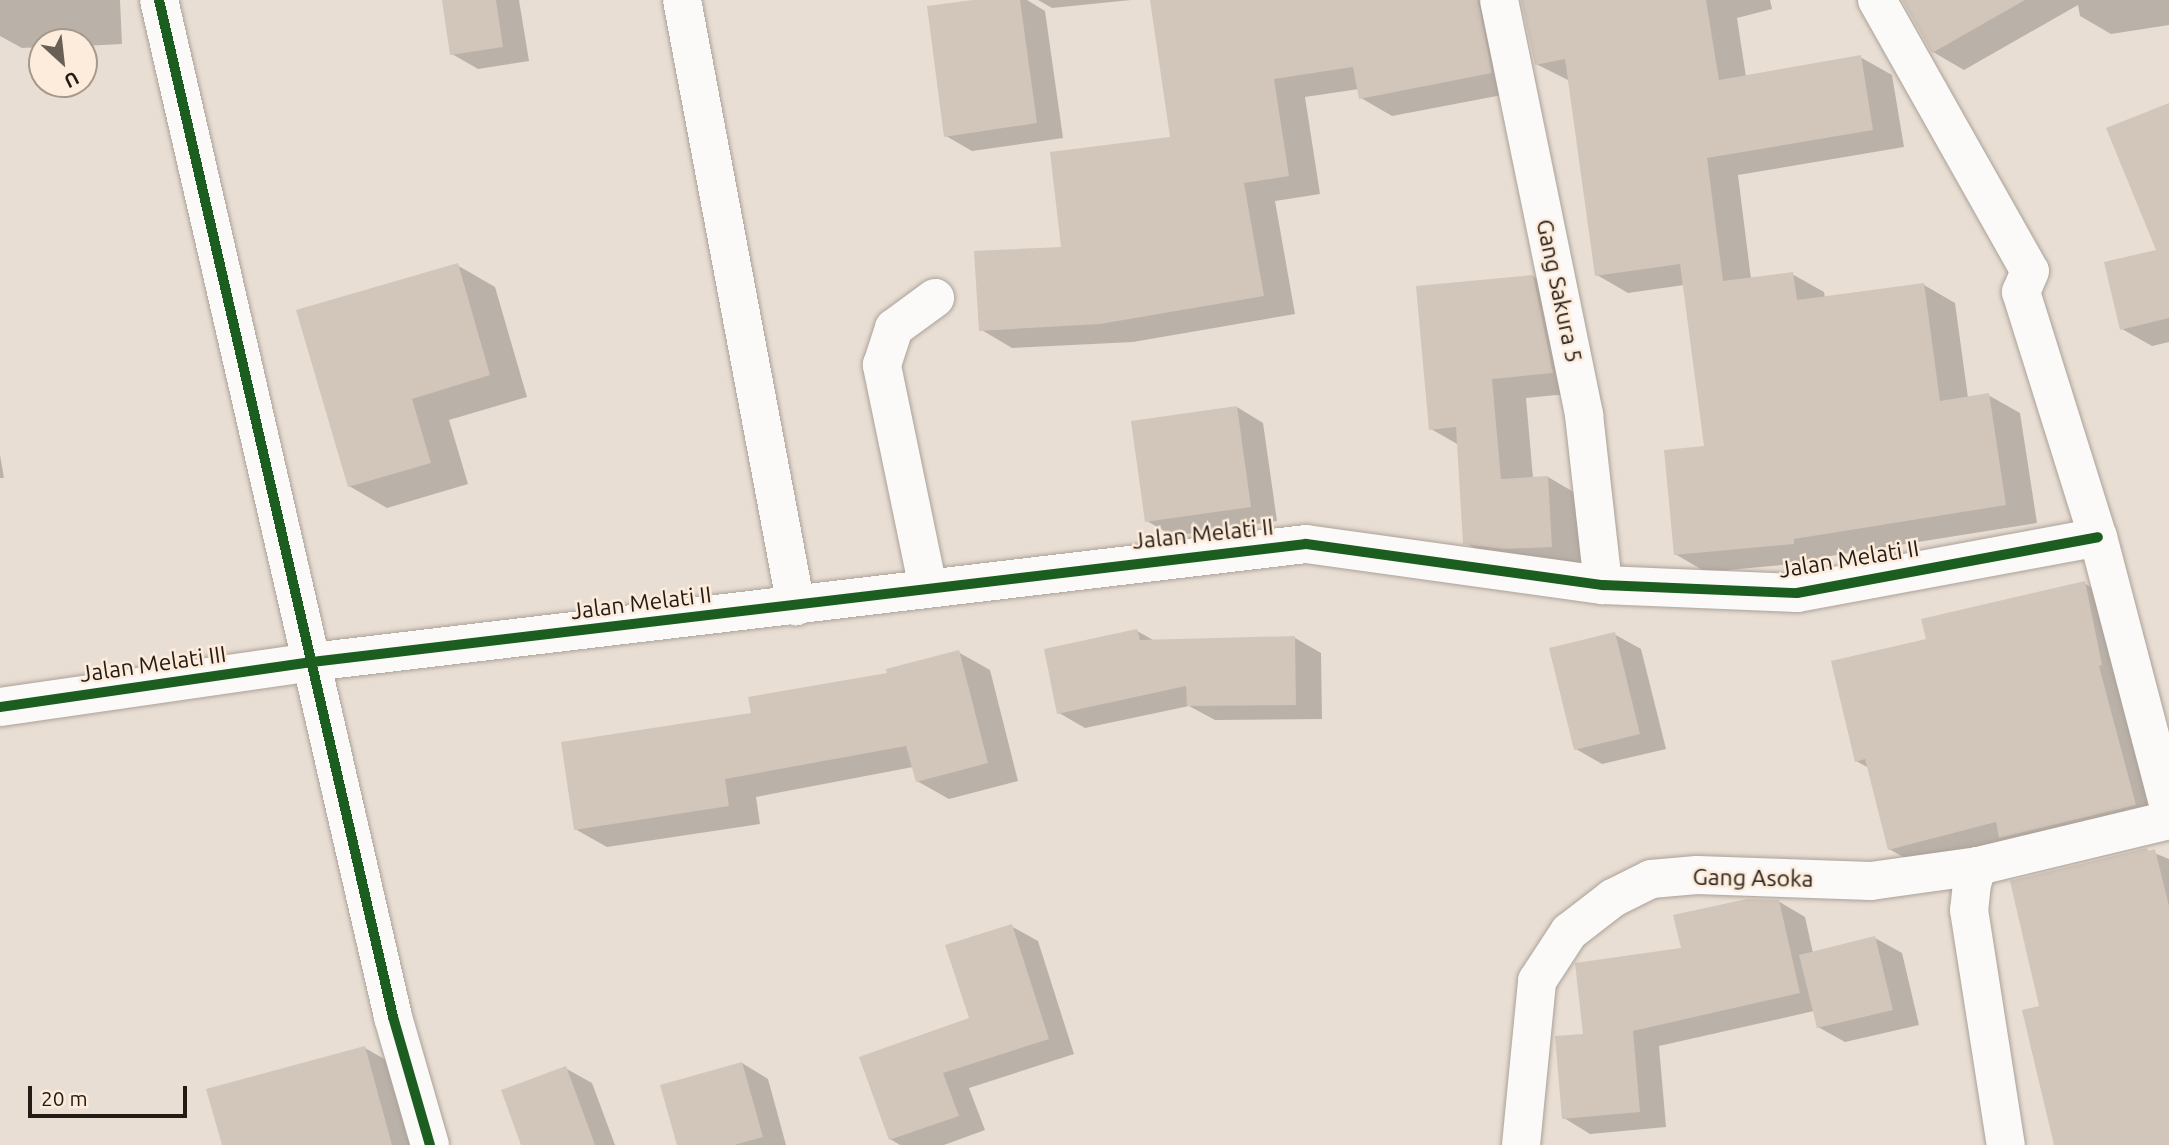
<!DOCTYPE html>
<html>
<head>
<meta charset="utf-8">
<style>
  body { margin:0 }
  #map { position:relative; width:2169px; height:1145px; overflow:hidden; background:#e9ded3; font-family:Ubuntu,sans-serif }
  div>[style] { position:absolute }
  .shadow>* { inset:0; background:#0003 }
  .building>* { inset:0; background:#d2c5ba }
  .roads { filter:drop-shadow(0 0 2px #aaa299) drop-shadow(0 0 2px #aaa299) }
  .street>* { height:38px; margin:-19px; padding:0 19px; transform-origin:19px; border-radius:19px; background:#fcfaf8 }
  .cycleway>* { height:10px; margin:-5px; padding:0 5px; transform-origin:5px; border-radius:5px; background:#1b5e20 }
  span { translate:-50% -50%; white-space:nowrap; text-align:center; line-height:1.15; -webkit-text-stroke:5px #fdecdb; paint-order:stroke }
  .street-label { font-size:23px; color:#231b14 }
  .north { position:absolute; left:28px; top:28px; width:70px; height:70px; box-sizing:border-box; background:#fdecdb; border:2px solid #a6988b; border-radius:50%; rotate:153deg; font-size:19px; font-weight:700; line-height:28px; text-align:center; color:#231b14 }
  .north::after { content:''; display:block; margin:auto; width:24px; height:32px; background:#685f57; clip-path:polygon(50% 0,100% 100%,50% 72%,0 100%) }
  .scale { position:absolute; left:28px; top:1086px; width:159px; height:32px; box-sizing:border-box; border:4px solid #231b14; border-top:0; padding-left:9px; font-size:21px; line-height:24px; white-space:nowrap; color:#231b14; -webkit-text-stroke:5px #fdecdb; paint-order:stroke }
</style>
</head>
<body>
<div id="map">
  <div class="shadow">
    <div style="clip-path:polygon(0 0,120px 0,122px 44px,84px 46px,84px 42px,42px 42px,42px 47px,22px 48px,0 36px)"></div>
    <div style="clip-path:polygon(443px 0,519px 0,529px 61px,478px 69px,452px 54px)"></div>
    <div style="clip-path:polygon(986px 0,1027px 0,1045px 11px,1063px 138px,972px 151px,946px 136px)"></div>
    <div style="clip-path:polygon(1038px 0,1131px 0,1052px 8px)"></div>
    <div style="clip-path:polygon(1152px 0,1489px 0,1523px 91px,1392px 116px,1361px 98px,1359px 89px,1305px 97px,1320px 194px,1275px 201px,1295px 314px,1133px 342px,1012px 348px,980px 329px,1172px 139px)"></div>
    <div style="clip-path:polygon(1523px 0,1770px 0,1772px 9px,1737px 18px,1746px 77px,1860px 57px,1892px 75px,1904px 147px,1738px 175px,1751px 279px,1792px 274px,1824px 292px,1825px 298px,1924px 285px,1955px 303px,1968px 398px,1988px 395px,2020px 413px,2037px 523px,1824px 557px,1825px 561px,1706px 572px,1675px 554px,1706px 448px,1684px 285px,1628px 293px,1597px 275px,1570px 81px,1536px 64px)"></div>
    <div style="clip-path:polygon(1904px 0,2169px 0,2169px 25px,2111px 34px,2080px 16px,2078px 5px,1964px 70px,1933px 52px)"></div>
    <div style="clip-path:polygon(2169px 105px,2169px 342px,2152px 346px,2122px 329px,2158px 251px)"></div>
    <div style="clip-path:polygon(457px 265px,495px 287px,527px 397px,449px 420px,468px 484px,387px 508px,349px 486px)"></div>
    <div style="clip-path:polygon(1533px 276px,1567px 296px,1587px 392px,1526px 398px,1533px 478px,1548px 477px,1582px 497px,1585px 566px,1499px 562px,1464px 542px,1459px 445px,1431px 429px)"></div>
    <div style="clip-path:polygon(1237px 407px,1263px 423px,1277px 521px,1173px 536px,1147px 521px)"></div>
    <div style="clip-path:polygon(0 455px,4px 478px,0 478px)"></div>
    <div style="clip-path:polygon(2084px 583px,2111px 599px,2162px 820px,1916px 864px,1889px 849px,1869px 768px,1856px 761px,1928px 640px)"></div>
    <div style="clip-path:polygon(1137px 631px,1155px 641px,1295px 638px,1321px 653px,1322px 719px,1215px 720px,1189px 706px,1085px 728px,1059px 713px)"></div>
    <div style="clip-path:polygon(1614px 634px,1641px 649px,1666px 749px,1602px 764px,1576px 749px)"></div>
    <div style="clip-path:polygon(958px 652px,990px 670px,1018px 781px,949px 799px,917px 781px,913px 767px,756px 797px,760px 824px,607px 847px,575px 829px,753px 714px)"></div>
    <div style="clip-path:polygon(2147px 850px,2169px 859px,2169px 1145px,2055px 1145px,2041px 1008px)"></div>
    <div style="clip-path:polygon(1778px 901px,1805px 917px,1813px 953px,1875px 938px,1902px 953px,1919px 1025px,1845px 1042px,1818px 1027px,1814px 1011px,1659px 1046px,1666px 1127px,1590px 1134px,1564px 1118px,1585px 1035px,1683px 950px)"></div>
    <div style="clip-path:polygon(1011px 926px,1038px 941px,1074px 1054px,969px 1088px,985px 1130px,944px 1145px,900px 1145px,890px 1139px,971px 1019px)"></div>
    <div style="clip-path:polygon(365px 1048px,402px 1069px,423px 1145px,224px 1145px)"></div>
    <div style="clip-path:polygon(742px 1063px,768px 1079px,786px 1145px,678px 1145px)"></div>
    <div style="clip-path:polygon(565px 1068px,592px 1083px,615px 1145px,523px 1145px)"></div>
  </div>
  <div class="building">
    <div style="clip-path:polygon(442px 0,496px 0,503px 47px,450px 55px)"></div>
    <div style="clip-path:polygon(973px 0,1020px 0,1037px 123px,944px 137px,927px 6px)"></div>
    <div style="clip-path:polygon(1150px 0,1478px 0,1492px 73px,1359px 99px,1353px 67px,1274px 79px,1289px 176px,1244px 183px,1264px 296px,1100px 324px,979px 331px,974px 251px,1061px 247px,1050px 152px,1170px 137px)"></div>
    <div style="clip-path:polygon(1521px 0,1706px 0,1719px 80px,1861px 55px,1873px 130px,1707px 158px,1723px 281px,1793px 272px,1797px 300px,1924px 283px,1940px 401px,1989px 393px,2006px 505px,1794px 539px,1794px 544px,1674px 555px,1664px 450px,1704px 446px,1680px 264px,1595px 276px,1565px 59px,1535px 65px)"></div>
    <div style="clip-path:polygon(1902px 0,2025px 0,1932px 53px)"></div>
    <div style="clip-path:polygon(2169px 103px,2169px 318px,2120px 330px,2104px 262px,2156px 250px,2106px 128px)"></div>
    <div style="clip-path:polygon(458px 263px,490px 375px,412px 399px,431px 463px,348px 487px,296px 310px)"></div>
    <div style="clip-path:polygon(1533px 275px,1553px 373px,1492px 379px,1501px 479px,1548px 476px,1552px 547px,1504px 549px,1463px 544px,1456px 427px,1429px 430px,1416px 286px)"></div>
    <div style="clip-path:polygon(1237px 406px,1251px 507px,1145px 522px,1131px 421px)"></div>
    <div style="clip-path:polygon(2085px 581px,2102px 665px,2099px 666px,2136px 805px,1999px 838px,1996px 822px,1888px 850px,1865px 759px,1855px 762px,1831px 661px,1926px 639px,1921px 619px)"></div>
    <div style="clip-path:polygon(1137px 629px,1140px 640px,1295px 636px,1296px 705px,1187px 706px,1186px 686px,1057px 714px,1044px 649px)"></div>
    <div style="clip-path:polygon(1615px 632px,1640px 734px,1574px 750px,1549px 648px)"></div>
    <div style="clip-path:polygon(959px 650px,988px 763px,916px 782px,906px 746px,725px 779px,729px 806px,574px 830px,561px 742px,751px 713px,748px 697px,887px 673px,886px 669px)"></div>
    <div style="clip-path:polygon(2147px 848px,2148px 851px,2155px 849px,2169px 906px,2169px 1145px,2054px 1145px,2022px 1010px,2039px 1006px,2010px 881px)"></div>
    <div style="clip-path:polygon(1747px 899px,1779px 900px,1800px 993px,1633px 1031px,1640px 1112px,1562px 1119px,1555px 1036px,1583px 1034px,1575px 963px,1681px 948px,1673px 915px)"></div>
    <div style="clip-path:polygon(1012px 924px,1049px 1039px,943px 1073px,959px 1116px,889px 1140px,859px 1057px,969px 1018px,945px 945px)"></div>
    <div style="clip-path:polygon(1875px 936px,1893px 1010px,1817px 1028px,1799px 955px)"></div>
    <div style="clip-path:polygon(365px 1046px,392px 1145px,222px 1145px,206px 1089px)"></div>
    <div style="clip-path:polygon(742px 1062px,763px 1137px,734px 1145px,677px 1145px,660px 1085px)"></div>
    <div style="clip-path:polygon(566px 1066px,595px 1145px,521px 1145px,501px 1090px)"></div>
  </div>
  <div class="roads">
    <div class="street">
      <div style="left:159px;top:0;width:1044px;rotate:77.04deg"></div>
      <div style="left:393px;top:1017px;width:133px;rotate:73.9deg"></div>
      <div style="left:682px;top:0;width:617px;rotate:79.35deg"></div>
      <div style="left:1499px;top:0;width:424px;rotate:78.4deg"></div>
      <div style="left:1584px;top:415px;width:171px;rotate:83.6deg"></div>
      <div style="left:1877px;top:0;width:311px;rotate:60.6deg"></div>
      <div style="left:2030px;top:271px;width:23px;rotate:113deg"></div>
      <div style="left:2021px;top:292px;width:257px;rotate:72.6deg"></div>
      <div style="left:2098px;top:537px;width:279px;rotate:75.3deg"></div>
      <div style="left:928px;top:588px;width:228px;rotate:-101.7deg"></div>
      <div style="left:882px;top:365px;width:39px;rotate:-72deg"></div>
      <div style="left:894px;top:328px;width:51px;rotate:-36.2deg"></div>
      <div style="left:0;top:707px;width:315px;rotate:-8.2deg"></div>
      <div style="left:312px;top:662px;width:1001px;rotate:-6.77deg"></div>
      <div style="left:1306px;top:544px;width:300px;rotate:7.9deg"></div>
      <div style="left:1603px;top:585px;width:194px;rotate:2.4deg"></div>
      <div style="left:1797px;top:593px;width:306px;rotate:-10.5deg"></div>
      <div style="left:1978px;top:866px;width:18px;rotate:109deg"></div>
      <div style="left:1972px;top:883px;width:27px;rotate:96deg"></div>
      <div style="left:1969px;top:910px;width:238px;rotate:81.1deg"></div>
      <div style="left:1521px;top:1145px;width:165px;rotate:-84.4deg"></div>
      <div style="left:1537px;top:981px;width:59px;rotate:-56.9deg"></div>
      <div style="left:1569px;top:932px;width:56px;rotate:-37.7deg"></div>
      <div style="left:1613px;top:898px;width:42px;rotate:-26.6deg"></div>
      <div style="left:1651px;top:879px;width:46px;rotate:-5deg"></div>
      <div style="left:1697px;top:875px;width:174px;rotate:2deg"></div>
      <div style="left:1871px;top:881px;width:108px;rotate:-8deg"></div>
      <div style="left:1978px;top:866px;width:196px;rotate:-13.5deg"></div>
    </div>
  </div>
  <div class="cycleway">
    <div style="left:159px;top:0;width:1044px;rotate:77.04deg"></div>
    <div style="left:393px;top:1017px;width:133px;rotate:73.9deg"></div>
    <div style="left:0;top:707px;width:315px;rotate:-8.2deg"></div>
    <div style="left:312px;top:662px;width:1001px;rotate:-6.77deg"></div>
    <div style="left:1306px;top:544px;width:300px;rotate:7.9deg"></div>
    <div style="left:1603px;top:585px;width:194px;rotate:2.4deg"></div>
    <div style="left:1797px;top:593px;width:306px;rotate:-10.5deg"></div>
  </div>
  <div class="street-label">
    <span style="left:1559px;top:291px;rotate:78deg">Gang Sakura 5</span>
    <span style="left:1203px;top:534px;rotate:-6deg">Jalan Melati II</span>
    <span style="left:1849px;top:559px;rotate:-9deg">Jalan Melati II</span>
    <span style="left:641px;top:603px;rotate:-7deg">Jalan Melati II</span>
    <span style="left:153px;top:664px;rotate:-8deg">Jalan Melati III</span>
    <span style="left:1753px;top:878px;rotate:1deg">Gang Asoka</span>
  </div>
  <div class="north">U</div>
  <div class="scale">20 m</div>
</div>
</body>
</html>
